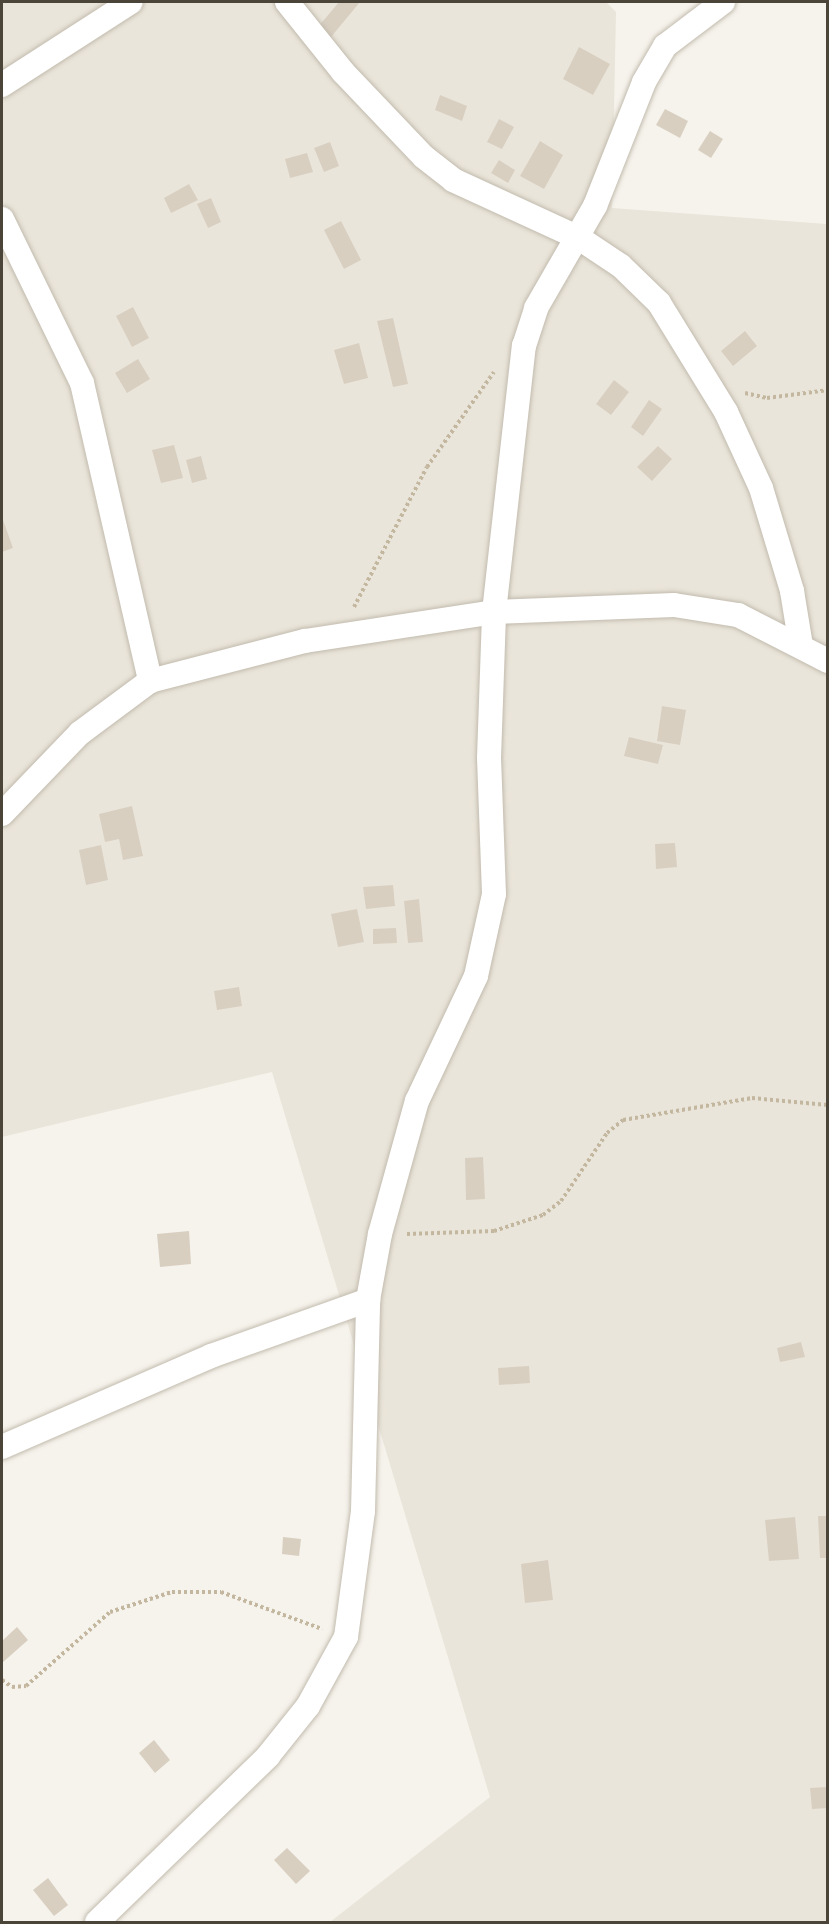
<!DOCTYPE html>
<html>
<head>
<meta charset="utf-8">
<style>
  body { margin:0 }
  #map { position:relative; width:829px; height:1924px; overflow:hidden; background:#f6f3ec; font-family:"Varela Round",sans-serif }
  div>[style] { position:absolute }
  .residential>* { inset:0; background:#eae5da }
  .building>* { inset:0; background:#d8cfc1 }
  .path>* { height:4px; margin-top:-2px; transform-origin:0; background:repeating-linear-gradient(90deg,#c4b79f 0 3px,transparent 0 6px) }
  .roads { filter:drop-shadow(0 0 2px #c2bbae) drop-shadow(0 0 2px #c2bbae) }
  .minor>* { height:24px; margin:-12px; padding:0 12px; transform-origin:12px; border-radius:12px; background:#fff }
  span { translate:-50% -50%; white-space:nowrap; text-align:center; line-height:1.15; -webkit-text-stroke:5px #fff; paint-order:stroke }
  .frame { position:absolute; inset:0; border:3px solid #4b4439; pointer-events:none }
</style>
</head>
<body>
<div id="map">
  <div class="residential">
    <div style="clip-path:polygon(2px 2px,606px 2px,616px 12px,612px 208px,827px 224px,827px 1922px,330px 1922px,490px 1797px,272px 1072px,2px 1137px)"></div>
  </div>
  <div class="building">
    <div style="clip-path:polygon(339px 2px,360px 2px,331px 37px,318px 27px)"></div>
    <div style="clip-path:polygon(579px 47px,610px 64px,593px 95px,563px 79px)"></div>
    <div style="clip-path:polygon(440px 95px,467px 106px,462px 121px,435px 110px)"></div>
    <div style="clip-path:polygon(665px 109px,688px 121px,680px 138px,656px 125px)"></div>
    <div style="clip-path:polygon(499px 119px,514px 127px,502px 149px,487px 142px)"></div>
    <div style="clip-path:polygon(710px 131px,723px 139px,711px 158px,698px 150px)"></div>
    <div style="clip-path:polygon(540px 141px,563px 155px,544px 189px,520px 176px)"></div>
    <div style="clip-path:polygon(330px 142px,339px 166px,324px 172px,314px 148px)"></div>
    <div style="clip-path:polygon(307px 153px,313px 172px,290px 178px,285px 159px)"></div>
    <div style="clip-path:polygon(499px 160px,515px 170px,508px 183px,491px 173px)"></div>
    <div style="clip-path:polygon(189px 184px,198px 200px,171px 213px,164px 198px)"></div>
    <div style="clip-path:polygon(211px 198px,221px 222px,208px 228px,197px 204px)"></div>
    <div style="clip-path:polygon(341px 221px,361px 260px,344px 269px,324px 230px)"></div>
    <div style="clip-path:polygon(133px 307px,149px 338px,132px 347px,116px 316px)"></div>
    <div style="clip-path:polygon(393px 318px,408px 384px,393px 387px,377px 321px)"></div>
    <div style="clip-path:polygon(745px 331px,757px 346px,733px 366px,721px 351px)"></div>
    <div style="clip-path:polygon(359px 343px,368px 378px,344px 384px,334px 350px)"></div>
    <div style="clip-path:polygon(138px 359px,150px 379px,127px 393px,115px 373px)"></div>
    <div style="clip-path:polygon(614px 380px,629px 392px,611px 415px,596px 404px)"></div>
    <div style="clip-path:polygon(649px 400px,662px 409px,643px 436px,631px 427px)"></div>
    <div style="clip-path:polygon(174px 445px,183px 478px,161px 483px,152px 450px)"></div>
    <div style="clip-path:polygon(658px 446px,672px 459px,652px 481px,637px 467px)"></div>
    <div style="clip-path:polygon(201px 456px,207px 479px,192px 483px,186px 460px)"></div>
    <div style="clip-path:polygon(2px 517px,13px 548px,2px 552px)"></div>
    <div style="clip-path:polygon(662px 706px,686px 710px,680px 745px,657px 741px)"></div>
    <div style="clip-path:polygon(629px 737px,663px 745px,658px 764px,624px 756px)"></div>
    <div style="clip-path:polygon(132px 806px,143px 856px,123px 860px,119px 839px,105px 842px,99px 814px)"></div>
    <div style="clip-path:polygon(675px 843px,677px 867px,656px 869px,655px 844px)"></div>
    <div style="clip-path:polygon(101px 845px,108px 880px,86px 885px,79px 850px)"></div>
    <div style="clip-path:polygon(393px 885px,395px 906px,366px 909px,363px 887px)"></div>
    <div style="clip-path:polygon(419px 899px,423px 942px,408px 943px,404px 901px)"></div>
    <div style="clip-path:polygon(357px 909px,364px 942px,338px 947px,331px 914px)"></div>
    <div style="clip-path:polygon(396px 928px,397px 943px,373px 944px,373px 929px)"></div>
    <div style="clip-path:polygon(239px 987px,242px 1006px,217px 1010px,214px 991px)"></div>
    <div style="clip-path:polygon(483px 1157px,485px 1199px,466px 1200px,465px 1158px)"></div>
    <div style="clip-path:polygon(189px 1231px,191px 1264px,160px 1267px,157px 1234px)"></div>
    <div style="clip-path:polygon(801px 1342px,805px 1357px,780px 1362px,777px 1348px)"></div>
    <div style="clip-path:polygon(529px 1366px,530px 1383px,499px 1385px,498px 1368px)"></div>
    <div style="clip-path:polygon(818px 1516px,828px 1516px,828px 1558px,820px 1558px)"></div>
    <div style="clip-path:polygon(795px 1517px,799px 1559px,769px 1561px,765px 1520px)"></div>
    <div style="clip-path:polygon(283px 1537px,301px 1539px,299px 1556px,282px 1554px)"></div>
    <div style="clip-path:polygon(548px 1560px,553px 1600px,525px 1603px,521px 1564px)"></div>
    <div style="clip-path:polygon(17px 1627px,28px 1640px,2px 1663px,2px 1641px)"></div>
    <div style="clip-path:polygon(154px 1740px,170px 1760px,155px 1773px,139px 1753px)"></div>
    <div style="clip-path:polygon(828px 1787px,828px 1808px,812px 1809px,810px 1788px)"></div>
    <div style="clip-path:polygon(287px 1848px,310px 1871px,296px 1884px,274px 1860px)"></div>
    <div style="clip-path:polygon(48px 1878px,68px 1905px,54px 1916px,33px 1890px)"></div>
  </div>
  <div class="path">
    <div style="left:745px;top:393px;width:23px;rotate:13deg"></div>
    <div style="left:767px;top:398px;width:62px;rotate:-7.5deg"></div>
    <div style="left:354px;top:607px;width:158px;rotate:-62.5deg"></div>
    <div style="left:427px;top:467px;width:116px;rotate:-54.8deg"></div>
    <div style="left:407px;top:1234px;width:87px;rotate:-2deg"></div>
    <div style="left:494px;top:1231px;width:52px;rotate:-18.1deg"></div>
    <div style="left:543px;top:1215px;width:23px;rotate:-38deg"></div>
    <div style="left:561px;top:1201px;width:82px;rotate:-55.9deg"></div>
    <div style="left:607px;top:1133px;width:21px;rotate:-39deg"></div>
    <div style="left:623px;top:1120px;width:131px;rotate:-9.7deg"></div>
    <div style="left:752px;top:1098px;width:76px;rotate:5.3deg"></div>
    <div style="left:2px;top:1680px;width:12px;rotate:35deg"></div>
    <div style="left:12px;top:1687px;width:14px;rotate:-4deg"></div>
    <div style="left:26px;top:1686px;width:112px;rotate:-41.4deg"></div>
    <div style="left:110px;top:1612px;width:65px;rotate:-17.9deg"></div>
    <div style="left:172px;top:1592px;width:49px"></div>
    <div style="left:221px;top:1592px;width:108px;rotate:20.1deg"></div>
  </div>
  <div class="roads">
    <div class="minor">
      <div style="left:287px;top:2px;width:90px;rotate:51.3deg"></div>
      <div style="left:343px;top:72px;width:117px;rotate:46.4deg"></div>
      <div style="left:424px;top:157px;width:37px;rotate:38deg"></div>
      <div style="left:453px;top:180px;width:139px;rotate:24.7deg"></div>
      <div style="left:579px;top:238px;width:50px;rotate:33.7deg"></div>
      <div style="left:621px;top:266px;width:53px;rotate:44.2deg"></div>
      <div style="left:659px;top:303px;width:128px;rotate:58.4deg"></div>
      <div style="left:726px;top:412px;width:84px;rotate:65.3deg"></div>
      <div style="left:761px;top:488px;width:108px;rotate:73.2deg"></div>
      <div style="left:792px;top:591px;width:56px;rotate:80.7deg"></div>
      <div style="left:2px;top:85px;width:153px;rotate:-32.8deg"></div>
      <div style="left:2px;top:219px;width:182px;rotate:64deg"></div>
      <div style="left:82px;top:383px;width:306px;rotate:77.1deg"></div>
      <div style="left:2px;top:814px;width:112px;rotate:-46.1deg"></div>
      <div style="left:80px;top:733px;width:87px;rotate:-36.6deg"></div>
      <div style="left:150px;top:681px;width:160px;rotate:-14.5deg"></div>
      <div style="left:305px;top:641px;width:191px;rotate:-8.7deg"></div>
      <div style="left:494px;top:612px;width:180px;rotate:-2.2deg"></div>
      <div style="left:674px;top:605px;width:65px;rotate:8.9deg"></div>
      <div style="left:738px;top:615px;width:101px;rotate:27.1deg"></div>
      <div style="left:2px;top:1447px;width:228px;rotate:-23.5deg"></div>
      <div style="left:211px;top:1356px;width:167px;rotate:-19.6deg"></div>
      <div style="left:97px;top:1922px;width:238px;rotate:-44.1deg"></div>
      <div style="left:268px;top:1756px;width:64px;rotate:-51.3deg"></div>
      <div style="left:308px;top:1706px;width:79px;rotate:-61.2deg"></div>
      <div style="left:346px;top:1637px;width:127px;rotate:-82.3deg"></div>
      <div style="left:363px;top:1511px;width:211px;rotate:-88.6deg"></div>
      <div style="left:368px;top:1300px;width:67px;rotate:-79.7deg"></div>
      <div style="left:380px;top:1234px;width:138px;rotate:-74.5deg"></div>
      <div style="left:417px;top:1101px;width:138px;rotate:-64.7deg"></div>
      <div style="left:476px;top:976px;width:84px;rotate:-77.6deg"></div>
      <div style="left:494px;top:894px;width:136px;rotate:-92.1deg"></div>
      <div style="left:489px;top:758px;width:146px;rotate:-88deg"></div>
      <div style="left:494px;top:612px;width:268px;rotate:-83.6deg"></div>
      <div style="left:524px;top:346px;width:40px;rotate:-72deg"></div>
      <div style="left:536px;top:308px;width:118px;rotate:-60deg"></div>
      <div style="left:595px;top:206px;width:133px;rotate:-68.4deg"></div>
      <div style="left:644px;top:82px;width:42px;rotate:-59.7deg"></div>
      <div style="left:665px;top:46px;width:73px;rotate:-37.2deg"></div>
    </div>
  </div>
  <div class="frame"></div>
</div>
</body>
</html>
